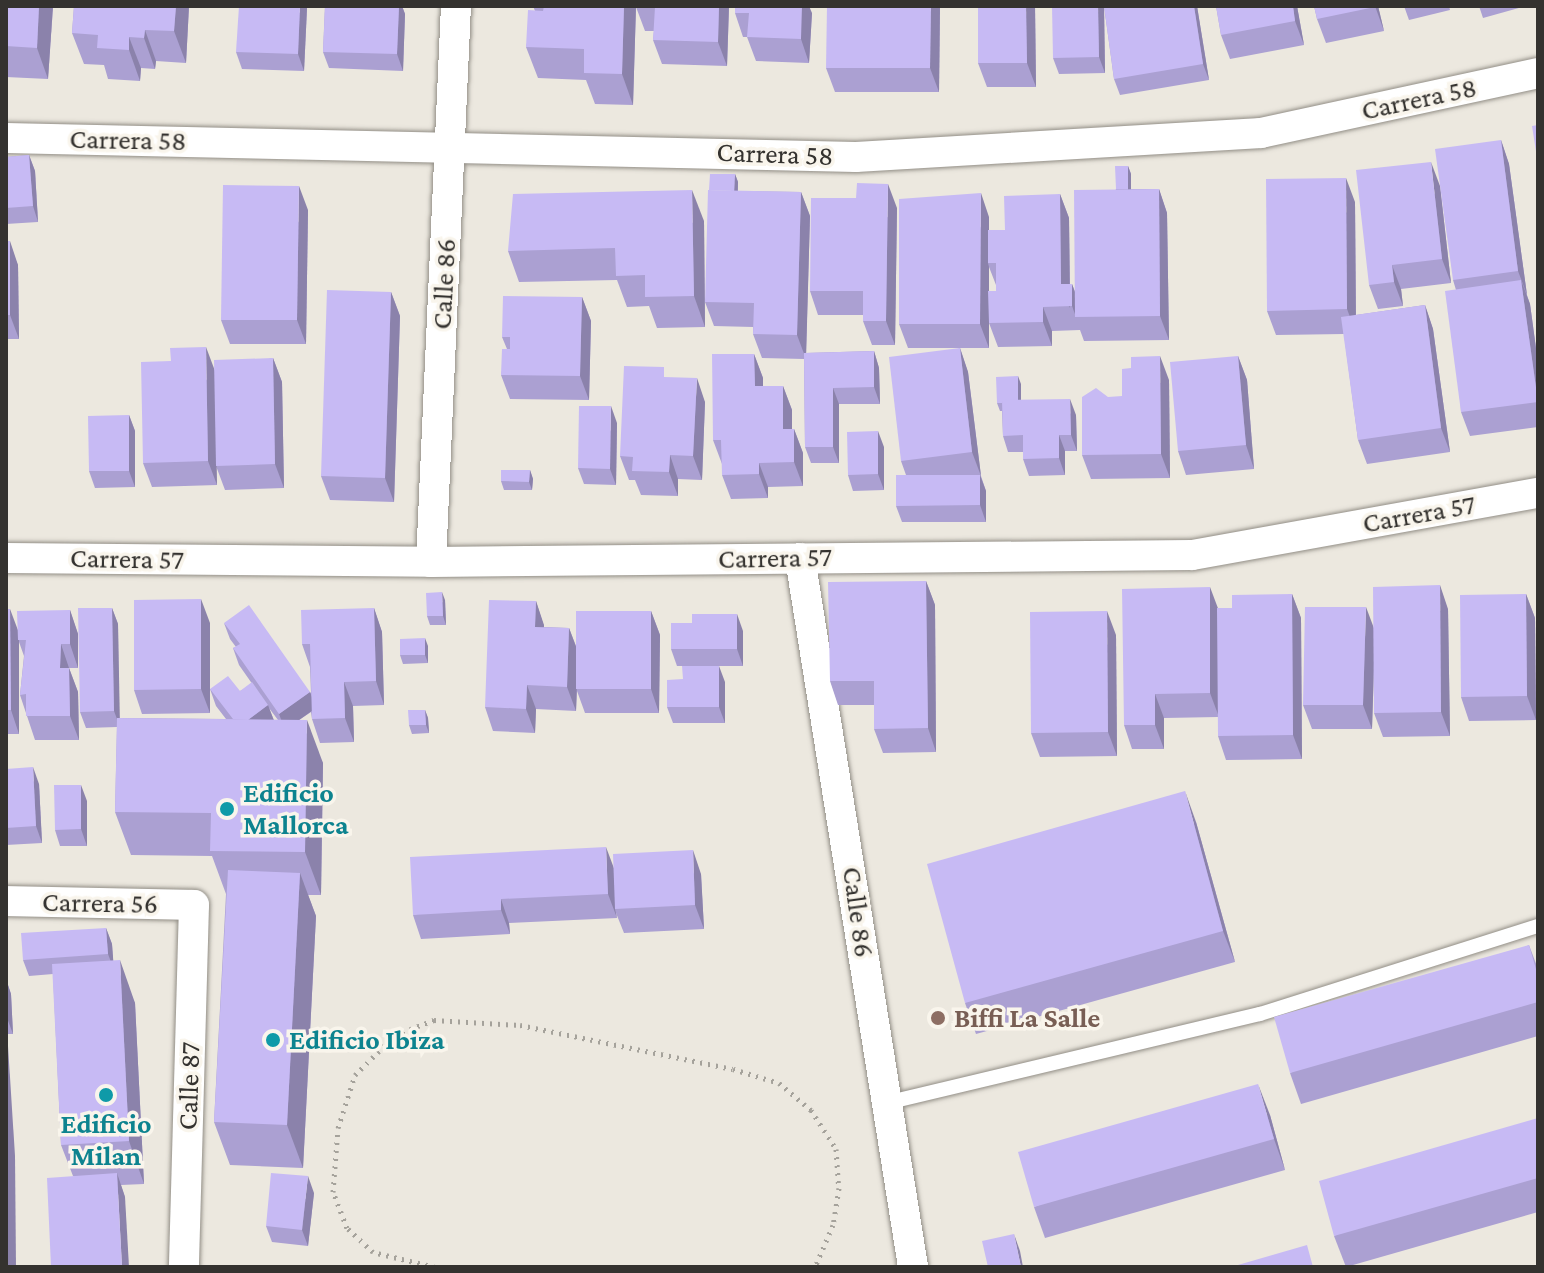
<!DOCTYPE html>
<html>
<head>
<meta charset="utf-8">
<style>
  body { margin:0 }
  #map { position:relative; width:1544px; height:1273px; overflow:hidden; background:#ece8df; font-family:"Crimson Pro",serif }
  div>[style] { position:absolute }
  .path>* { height:5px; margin-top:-2.5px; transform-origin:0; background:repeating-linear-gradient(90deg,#a5a29b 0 2px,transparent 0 8px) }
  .roads { filter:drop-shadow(0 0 2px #928e86) drop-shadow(0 0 2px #928e86) }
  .service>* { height:14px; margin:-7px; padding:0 7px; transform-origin:7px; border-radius:7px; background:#fff }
  .minor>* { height:30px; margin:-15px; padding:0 15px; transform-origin:15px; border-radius:15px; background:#fff }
  .wall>* { inset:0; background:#aba0d2 }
  .shaded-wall>* { inset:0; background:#8b82ab }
  .building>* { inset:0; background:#c7baf4 }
  .dots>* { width:22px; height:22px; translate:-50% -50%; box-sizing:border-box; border:4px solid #f9f5ec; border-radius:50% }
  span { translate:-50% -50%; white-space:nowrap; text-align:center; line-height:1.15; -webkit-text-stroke:7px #f9f5ec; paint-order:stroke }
  .street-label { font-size:28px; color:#34322f }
  .culture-label { font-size:28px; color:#0d838f; font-weight:700 }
  .left { translate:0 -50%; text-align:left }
  .education-label { font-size:28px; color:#785e54; font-weight:700 }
  .frame { position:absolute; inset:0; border:8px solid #34322f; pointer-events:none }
</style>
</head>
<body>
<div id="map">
  <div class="path">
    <div style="left:435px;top:1267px;width:64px;rotate:-166.4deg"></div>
    <div style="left:373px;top:1252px;width:35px;rotate:-137deg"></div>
    <div style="left:347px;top:1228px;width:39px;rotate:-111deg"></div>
    <div style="left:333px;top:1192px;width:64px;rotate:-85.5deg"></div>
    <div style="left:338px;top:1128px;width:56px;rotate:-72.2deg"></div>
    <div style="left:355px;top:1075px;width:57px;rotate:-45deg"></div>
    <div style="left:395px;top:1035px;width:42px;rotate:-21deg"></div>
    <div style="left:434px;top:1020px;width:86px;rotate:3.3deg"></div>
    <div style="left:520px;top:1025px;width:217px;rotate:11.7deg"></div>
    <div style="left:733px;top:1069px;width:48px;rotate:16.9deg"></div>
    <div style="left:779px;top:1083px;width:42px;rotate:40.2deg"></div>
    <div style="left:811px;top:1110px;width:46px;rotate:57.3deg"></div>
    <div style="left:836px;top:1149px;width:39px;rotate:86deg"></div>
    <div style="left:839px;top:1188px;width:37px;rotate:99deg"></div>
    <div style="left:833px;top:1225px;width:46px;rotate:113.2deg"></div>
  </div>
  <div class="roads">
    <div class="service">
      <div style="left:886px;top:1103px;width:384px;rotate:-13.4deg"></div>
      <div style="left:1260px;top:1014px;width:292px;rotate:-17.6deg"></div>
    </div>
    <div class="minor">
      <div style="left:6px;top:138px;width:850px;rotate:1.28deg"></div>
      <div style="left:856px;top:157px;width:406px;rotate:-3.4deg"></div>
      <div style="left:1261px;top:133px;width:283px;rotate:-12.2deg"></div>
      <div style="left:6px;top:558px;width:425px;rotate:0.5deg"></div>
      <div style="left:431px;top:562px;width:761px;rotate:-0.53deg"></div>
      <div style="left:1192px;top:555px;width:352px;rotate:-10.2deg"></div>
      <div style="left:800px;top:558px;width:718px;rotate:80.94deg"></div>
      <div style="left:431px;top:562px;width:557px;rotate:-87.43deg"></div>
      <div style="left:6px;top:901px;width:188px;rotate:1.2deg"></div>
      <div style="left:194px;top:905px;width:362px;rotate:91.6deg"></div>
    </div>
  </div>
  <div class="wall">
    <div style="clip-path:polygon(6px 6px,53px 6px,48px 79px,6px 77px)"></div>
    <div style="clip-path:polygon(74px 6px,189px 6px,186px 63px,156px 61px,155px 69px,141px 68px,140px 81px,108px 79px,104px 65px,84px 64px,72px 33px)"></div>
    <div style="clip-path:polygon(325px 6px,402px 6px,405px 14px,403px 71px,329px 68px,323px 52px)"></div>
    <div style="clip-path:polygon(533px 6px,729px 6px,727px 66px,662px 64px,653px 40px,654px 31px,645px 31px,636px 7px,633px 105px,595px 104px,586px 80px,538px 78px,526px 47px,535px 11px)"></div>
    <div style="clip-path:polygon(940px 6px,939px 92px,835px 92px,826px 68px)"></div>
    <div style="clip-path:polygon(1035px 6px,1036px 87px,987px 87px,978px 63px)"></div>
    <div style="clip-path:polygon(1104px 6px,1105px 73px,1059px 74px,1053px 58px)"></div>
    <div style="clip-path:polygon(1104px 6px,1197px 6px,1209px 80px,1120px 95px,1114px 79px)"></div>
    <div style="clip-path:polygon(1216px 6px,1297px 6px,1304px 45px,1230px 59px,1221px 35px)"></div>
    <div style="clip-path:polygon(1314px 6px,1378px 6px,1384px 31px,1326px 43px,1317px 19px)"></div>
    <div style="clip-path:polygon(1404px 6px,1449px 6px,1450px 10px,1409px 20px)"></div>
    <div style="clip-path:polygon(1479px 6px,1526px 6px,1483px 18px)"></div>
    <div style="clip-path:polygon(307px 8px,304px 71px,242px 69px,236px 52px)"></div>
    <div style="clip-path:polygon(735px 13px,812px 13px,809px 63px,756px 61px,747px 37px,743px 37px)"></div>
    <div style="clip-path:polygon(1501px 140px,1509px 164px,1527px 295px,1530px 304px,1538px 363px,1538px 427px,1470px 436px,1461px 412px,1456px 290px,1453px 280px)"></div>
    <div style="clip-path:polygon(29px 155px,35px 171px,38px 222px,6px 224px,6px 157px)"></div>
    <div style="clip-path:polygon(evenodd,1128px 166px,1131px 174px,1131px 189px,1159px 189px,1167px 213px,1169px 340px,1084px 341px,1080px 330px,1052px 331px,1052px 346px,998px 347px,989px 323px,989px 348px,960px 348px,968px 372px,981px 476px,986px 491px,986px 522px,902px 522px,896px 506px,906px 475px,901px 461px,959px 348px,908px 348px,899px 324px,989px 217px,989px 230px,1005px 230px,1060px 194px,1069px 218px,1070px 284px,1072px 284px,1075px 292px,1116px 189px,1128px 166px,989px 267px,996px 285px,996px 291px,989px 291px,989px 267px)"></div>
    <div style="clip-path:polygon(735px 174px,738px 182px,738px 191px,801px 192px,810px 216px,806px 353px,874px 351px,879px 368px,880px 404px,839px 404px,839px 463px,811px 463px,805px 447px,804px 359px,762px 358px,753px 334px,753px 327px,714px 326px,705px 302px)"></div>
    <div style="clip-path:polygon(1440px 186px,1451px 283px,1401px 289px,1403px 306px,1378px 309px,1369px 285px)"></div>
    <div style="clip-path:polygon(1355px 202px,1356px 315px,1425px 305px,1433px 329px,1450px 452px,1367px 464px,1358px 440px,1344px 334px,1276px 335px,1267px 311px)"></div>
    <div style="clip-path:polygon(897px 208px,895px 345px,872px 345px,863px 321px,863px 315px,818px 315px,810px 291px)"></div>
    <div style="clip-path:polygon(308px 210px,306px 344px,230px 344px,221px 320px)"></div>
    <div style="clip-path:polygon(704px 221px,705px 327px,657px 328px,649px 306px,627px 307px,617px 280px,519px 282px,508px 251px)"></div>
    <div style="clip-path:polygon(6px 241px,18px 265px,19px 339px,6px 339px)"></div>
    <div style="clip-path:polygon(391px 292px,400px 316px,394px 502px,330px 500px,321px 476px)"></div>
    <div style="clip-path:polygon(582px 297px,591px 321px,589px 400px,510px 399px,501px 375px,507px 349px,502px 337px)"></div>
    <div style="clip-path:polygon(754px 354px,763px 378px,763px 386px,783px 386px,792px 410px,792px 429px,794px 429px,803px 453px,803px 486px,768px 487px,768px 498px,731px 499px,722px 475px,722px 464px,713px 440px)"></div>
    <div style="clip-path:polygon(1238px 356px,1247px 380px,1254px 469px,1186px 475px,1178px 451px)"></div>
    <div style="clip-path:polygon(273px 358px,282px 382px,284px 488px,225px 490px,216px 466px,217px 485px,152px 487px,143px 463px,214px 370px)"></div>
    <div style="clip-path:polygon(668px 378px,705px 402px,702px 480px,678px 479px,678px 496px,641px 495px,635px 480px,629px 480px,620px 456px)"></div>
    <div style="clip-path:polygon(1169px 380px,1170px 478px,1091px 479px,1082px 455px,1122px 396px)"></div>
    <div style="clip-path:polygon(1021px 384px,1021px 400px,1076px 415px,1077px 451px,1065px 451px,1065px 475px,1029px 476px,1023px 459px,1023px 452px,1008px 452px,1003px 436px,1002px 411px,1000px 411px,997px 403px)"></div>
    <div style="clip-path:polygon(129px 415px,135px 431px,135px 487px,95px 488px,89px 471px)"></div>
    <div style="clip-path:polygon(617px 423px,616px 485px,584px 484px,578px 468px)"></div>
    <div style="clip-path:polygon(884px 447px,884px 490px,853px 491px,848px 475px)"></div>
    <div style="clip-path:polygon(530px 470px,533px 479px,532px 490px,504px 490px,501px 481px)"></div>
    <div style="clip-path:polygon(926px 581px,935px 605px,936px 752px,883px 753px,874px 729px,874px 705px,838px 705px,830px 681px)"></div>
    <div style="clip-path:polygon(1292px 594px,1301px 618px,1302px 759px,1226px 760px,1218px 736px,1218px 717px,1164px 718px,1164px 749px,1132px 749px,1124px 725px,1232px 608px)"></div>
    <div style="clip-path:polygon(1526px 594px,1535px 618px,1536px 720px,1469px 721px,1461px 697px)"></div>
    <div style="clip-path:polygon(445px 600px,446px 625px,430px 625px,427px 616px)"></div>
    <div style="clip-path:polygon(536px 601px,544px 627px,569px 628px,576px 646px,651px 611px,660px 635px,659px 713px,585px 713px,577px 691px,576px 711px,536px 709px,535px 733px,493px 731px,485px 707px)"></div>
    <div style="clip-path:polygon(evenodd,112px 608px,118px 624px,119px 718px,226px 719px,216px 706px,210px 689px,240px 691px,253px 685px,239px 665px,233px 648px,236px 647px,230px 639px,224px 623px,311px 693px,310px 667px,302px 644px,374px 608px,382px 632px,384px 705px,353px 706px,354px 742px,320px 743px,312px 719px,311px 712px,299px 720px,323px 763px,321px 895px,308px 895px,316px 916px,303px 1168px,230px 1165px,214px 1122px,226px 894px,212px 856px,131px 855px,115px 812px,117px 727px,86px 728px,80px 712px,112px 608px,269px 708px,278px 720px,274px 720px,269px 708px)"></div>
    <div style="clip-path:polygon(6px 609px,18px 631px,70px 610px,78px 634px,78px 668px,69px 668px,78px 692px,79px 740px,35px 740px,20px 695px,24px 656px,19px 642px,19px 734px,6px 734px)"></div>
    <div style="clip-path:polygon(1448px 609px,1450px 736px,1383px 737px,1374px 713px,1374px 668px,1372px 729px,1312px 729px,1303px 705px,1373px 628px)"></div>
    <div style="clip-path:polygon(210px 623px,210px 713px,142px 714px,134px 690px)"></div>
    <div style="clip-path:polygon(743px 631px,743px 666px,677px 666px,671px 649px)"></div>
    <div style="clip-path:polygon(1116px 635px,1117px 756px,1040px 757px,1031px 733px)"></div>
    <div style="clip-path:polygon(428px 646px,428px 663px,403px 664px,400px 655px)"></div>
    <div style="clip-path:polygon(725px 682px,725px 723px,673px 723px,667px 707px)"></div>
    <div style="clip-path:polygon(425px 710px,428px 718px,429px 733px,412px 734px,409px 725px)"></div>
    <div style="clip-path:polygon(6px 769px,39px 784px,42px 843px,6px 845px)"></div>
    <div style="clip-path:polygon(87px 801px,87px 846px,60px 846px,55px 830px)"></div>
    <div style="clip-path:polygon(1196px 822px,1235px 962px,976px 1034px,965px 1003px)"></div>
    <div style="clip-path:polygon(614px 868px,701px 874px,704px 929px,624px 933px,616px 913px,617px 918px,509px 923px,510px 934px,421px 939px,413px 915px)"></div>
    <div style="clip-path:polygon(106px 928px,112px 944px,113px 961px,135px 1003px,144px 1184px,121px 1185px,125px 1197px,73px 1176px,61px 1145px,53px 974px,29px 976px,23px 960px)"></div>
    <div style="clip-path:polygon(1529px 945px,1538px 969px,1538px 1036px,1301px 1104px,1290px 1073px)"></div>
    <div style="clip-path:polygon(6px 960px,7px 982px,11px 994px,13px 1034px,6px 1034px)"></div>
    <div style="clip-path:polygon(1270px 1115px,1285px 1170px,1045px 1238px,1034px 1207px)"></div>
    <div style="clip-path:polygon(1538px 1118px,1538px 1212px,1346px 1267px,1334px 1236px)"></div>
    <div style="clip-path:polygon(314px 1193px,308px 1246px,272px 1242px,266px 1226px)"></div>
  </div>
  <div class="shaded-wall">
    <div style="clip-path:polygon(39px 6px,53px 6px,48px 79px,37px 48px)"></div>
    <div style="clip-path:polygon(176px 6px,189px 6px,186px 63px,174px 31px)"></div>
    <div style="clip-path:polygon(300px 6px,306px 6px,307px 8px,304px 71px,298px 54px)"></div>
    <div style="clip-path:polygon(399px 6px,402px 6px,405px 14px,403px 71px,397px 54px)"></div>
    <div style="clip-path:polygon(624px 6px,636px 6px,633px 105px,622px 74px)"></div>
    <div style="clip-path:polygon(719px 6px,729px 6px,727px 66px,718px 42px)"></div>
    <div style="clip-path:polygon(801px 6px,809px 6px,812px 13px,809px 63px,801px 39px)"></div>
    <div style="clip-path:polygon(931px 6px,940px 6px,939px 92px,930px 68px)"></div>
    <div style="clip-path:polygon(1026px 6px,1035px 6px,1036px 87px,1027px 63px)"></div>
    <div style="clip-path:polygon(1098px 6px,1104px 6px,1105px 73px,1099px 57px)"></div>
    <div style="clip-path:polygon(1194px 6px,1197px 6px,1209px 80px,1203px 64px)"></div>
    <div style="clip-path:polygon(1293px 6px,1297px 6px,1304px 45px,1295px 21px)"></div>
    <div style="clip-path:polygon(1375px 6px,1378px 6px,1384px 31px)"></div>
    <div style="clip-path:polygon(145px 30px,156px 61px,155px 69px,144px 38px)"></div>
    <div style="clip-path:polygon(129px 37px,141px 68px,140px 81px,129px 50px)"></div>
    <div style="clip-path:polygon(1501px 140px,1509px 164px,1527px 295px,1518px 271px)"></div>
    <div style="clip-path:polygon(29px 155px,35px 171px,38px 222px,33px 206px)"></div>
    <div style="clip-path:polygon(1431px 162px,1440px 186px,1451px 283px,1442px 259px)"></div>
    <div style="clip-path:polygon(1128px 166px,1131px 174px,1131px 206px,1128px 198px)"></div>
    <div style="clip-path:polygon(735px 174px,738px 182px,737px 210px,734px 201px)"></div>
    <div style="clip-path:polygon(1346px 178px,1355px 202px,1356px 333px,1347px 309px)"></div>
    <div style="clip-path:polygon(888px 184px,897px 208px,895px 345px,886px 321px)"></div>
    <div style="clip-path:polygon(299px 186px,308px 210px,306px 344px,297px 320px)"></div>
    <div style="clip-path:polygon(1159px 189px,1167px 213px,1169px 340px,1160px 316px)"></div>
    <div style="clip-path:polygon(692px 190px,704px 221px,705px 327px,694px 296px)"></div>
    <div style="clip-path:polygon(801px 192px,810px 216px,806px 359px,797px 335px)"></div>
    <div style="clip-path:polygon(981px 193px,989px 217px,989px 263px,988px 263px,989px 267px,989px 348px,980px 324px)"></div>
    <div style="clip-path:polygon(1060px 194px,1069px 218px,1070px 308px,1061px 284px)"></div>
    <div style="clip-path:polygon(10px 241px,18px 265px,19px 339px,10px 315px)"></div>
    <div style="clip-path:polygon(1392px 265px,1401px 289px,1403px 306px,1394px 282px)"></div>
    <div style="clip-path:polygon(1521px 280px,1530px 304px,1538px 363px,1538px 402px)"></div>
    <div style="clip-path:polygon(1072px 284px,1081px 308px,1076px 317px,1072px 306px)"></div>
    <div style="clip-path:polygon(391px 292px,400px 316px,394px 502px,385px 478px)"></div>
    <div style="clip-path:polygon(582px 297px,591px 321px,589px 400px,580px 376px)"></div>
    <div style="clip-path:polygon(1425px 305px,1433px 329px,1450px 452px,1441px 428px)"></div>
    <div style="clip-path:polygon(1043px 307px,1052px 331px,1052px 346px,1043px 322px)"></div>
    <div style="clip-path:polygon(206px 347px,215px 371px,217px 485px,208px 461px)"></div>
    <div style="clip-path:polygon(960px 348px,968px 372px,981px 476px,972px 452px)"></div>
    <div style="clip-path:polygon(874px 351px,879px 368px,880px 404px,874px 387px)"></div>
    <div style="clip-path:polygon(754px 354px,763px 378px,763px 410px,755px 386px)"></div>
    <div style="clip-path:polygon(1160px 356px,1169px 380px,1170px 478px,1161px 454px)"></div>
    <div style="clip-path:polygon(1238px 356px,1247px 380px,1254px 469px,1246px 445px)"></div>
    <div style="clip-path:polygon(273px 358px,282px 382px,284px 488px,275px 464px)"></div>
    <div style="clip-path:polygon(1018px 376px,1021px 384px,1021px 410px,1018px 402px)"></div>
    <div style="clip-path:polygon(697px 378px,705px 402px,702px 480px,693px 456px)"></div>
    <div style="clip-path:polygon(783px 386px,792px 410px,792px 453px,783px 429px)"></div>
    <div style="clip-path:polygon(833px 388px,839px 404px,839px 463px,833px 447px)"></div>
    <div style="clip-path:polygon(1070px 399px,1076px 415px,1077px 451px,1071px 435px)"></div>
    <div style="clip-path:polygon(611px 406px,617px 423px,616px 485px,610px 469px)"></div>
    <div style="clip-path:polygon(129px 415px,135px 431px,135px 487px,129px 471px)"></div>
    <div style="clip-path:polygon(794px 429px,803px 453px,803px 486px,794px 462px)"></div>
    <div style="clip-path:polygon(878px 431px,884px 447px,884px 490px,878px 474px)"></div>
    <div style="clip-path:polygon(1059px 435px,1065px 451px,1065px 475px,1059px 458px)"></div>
    <div style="clip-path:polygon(670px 455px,678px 479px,678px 496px,669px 472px)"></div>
    <div style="clip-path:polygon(759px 463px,768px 487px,768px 498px,759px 474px)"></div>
    <div style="clip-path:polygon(530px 470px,533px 479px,532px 490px,529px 482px)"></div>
    <div style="clip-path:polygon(980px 475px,986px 491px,986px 522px,980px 505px)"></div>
    <div style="clip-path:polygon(926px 581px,935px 605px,936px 752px,928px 728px)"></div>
    <div style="clip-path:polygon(1440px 585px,1448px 609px,1450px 736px,1441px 712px)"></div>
    <div style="clip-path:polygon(1210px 587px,1219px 611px,1219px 717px,1210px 693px)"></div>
    <div style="clip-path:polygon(442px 592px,445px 600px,446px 625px,443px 616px)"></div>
    <div style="clip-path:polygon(1292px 594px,1301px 618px,1302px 759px,1293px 735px)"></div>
    <div style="clip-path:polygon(1526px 594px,1535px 618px,1536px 720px,1527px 696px)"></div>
    <div style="clip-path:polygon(201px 599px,210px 623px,210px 713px,201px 689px)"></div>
    <div style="clip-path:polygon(536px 601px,544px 625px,543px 651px,535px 627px)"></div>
    <div style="clip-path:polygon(1366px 607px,1375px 631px,1372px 729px,1363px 705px)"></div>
    <div style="clip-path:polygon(112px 608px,118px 624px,120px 727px,114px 711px)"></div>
    <div style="clip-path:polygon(374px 608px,382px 632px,384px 705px,376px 681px)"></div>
    <div style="clip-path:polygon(10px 609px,19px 633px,19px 734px,11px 710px)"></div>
    <div style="clip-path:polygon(70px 610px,78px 634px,78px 668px,70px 644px)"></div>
    <div style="clip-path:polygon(651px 611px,660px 635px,659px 713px,651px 689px)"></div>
    <div style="clip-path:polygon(1107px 611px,1116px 635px,1117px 756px,1108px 732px)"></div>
    <div style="clip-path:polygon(737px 614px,743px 631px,743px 666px,737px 649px)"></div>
    <div style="clip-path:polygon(569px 628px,578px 652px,576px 711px,567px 687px)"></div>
    <div style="clip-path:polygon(425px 638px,428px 646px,428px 663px,425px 655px)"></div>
    <div style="clip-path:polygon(61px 644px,69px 668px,60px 668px)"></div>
    <div style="clip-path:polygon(719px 666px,725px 682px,725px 723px,719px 707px)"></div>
    <div style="clip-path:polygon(69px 668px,78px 692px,79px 740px,70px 716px)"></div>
    <div style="clip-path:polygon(344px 682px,353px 706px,354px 742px,345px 718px)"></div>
    <div style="clip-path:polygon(527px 685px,536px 709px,535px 733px,526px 709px)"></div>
    <div style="clip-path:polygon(310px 692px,316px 708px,285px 730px,279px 714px)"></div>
    <div style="clip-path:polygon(1155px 694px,1164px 718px,1164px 749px,1155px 725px)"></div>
    <div style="clip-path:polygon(268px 705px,274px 721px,238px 727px)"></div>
    <div style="clip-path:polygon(425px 710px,428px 718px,429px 733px,426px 725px)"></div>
    <div style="clip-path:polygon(307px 720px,323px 763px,321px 895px,305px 852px)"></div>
    <div style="clip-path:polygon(33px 767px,39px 784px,42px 843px,36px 826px)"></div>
    <div style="clip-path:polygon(81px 785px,87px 801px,87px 846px,81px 829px)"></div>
    <div style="clip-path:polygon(1185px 791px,1196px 822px,1235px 962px,1223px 931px)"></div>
    <div style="clip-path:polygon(606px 847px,615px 871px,615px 909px,617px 918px,608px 894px)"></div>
    <div style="clip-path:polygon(693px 850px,701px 874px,704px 929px,695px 905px)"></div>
    <div style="clip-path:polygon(300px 873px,316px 916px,303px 1168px,287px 1125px)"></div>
    <div style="clip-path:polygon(501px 899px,509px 923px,510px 934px,501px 910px)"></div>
    <div style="clip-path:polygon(106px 928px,112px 944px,114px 970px,108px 954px)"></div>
    <div style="clip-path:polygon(6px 960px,7px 982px,11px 994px,13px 1034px,7px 1018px)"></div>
    <div style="clip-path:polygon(120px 960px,135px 1003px,144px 1184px,129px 1141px)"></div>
    <div style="clip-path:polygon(6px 1040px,8px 1046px,15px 1156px,16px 1267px,6px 1267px)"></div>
    <div style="clip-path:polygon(1258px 1084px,1270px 1115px,1285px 1170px,1274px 1139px)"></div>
    <div style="clip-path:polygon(117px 1173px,125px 1197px,129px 1267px,122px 1267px)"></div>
    <div style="clip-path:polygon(308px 1176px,314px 1193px,308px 1246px,302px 1230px)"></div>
    <div style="clip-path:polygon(1014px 1234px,1020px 1251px,1023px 1267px,1021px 1267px)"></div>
  </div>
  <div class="building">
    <div style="clip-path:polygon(6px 6px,39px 6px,37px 48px,6px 46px)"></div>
    <div style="clip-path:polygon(74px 6px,176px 6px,174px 31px,145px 30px,144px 38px,129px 37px,129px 50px,97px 48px,98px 35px,72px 33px)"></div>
    <div style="clip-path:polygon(239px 6px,300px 6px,298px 54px,236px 52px)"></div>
    <div style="clip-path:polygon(325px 6px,399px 6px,397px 54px,323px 52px)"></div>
    <div style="clip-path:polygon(544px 6px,624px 6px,622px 74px,584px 73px,584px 49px,526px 47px,528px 10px,543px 11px)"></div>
    <div style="clip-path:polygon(636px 6px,719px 6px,718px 42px,653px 40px,655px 7px)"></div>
    <div style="clip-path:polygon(735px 6px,802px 6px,801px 39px,747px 37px,749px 13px,735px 13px)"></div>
    <div style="clip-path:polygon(827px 6px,931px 6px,930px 68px,826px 68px)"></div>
    <div style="clip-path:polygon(978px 6px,1026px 6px,1027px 63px,978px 63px)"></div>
    <div style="clip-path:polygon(1052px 6px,1098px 6px,1099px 57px,1053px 58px)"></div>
    <div style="clip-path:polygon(1104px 6px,1194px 6px,1203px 64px,1114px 79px)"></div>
    <div style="clip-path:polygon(1216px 6px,1293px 6px,1295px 21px,1221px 35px)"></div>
    <div style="clip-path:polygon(1314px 6px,1375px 6px,1375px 7px,1317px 19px)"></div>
    <div style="clip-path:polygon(1538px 125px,1538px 164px,1532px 126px)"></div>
    <div style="clip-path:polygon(1501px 140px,1518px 271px,1453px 280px,1435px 149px)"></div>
    <div style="clip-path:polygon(29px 155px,33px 206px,6px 208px,6px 157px)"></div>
    <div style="clip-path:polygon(1431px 162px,1442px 259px,1392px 265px,1394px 282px,1369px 285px,1356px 170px)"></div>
    <div style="clip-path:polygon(1115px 166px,1128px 166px,1128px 189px,1116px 189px)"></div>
    <div style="clip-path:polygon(710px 174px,735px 174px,734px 191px,709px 190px)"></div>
    <div style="clip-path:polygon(1346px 178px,1347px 309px,1267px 311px,1266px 179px)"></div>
    <div style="clip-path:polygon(857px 183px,888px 184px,886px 321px,863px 321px,863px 291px,810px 291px,811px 198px,856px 198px)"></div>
    <div style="clip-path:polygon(223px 185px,299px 186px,297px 320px,221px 320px)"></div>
    <div style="clip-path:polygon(1159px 189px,1160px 316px,1075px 317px,1074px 190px)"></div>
    <div style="clip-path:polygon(692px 190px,694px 296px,645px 297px,645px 275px,616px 276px,615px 248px,508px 251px,513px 194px)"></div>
    <div style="clip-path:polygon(708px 190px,801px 192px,797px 335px,753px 334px,754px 303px,705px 302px)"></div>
    <div style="clip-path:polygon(981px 193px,980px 324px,899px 324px,899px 199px)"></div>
    <div style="clip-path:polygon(1060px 194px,1061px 284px,1072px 284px,1072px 306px,1043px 307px,1043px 322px,989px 323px,988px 291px,996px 291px,996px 263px,988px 263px,988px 230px,1005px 230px,1004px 196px)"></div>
    <div style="clip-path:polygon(6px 241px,10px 241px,10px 315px,6px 315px)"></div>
    <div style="clip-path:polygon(1521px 280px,1538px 402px,1461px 412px,1445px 291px)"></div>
    <div style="clip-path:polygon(327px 290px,391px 292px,385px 478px,321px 476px)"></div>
    <div style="clip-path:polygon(503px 296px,582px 297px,580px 376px,501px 375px,502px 349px,510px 349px,510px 337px,502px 337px)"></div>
    <div style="clip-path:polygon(1425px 305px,1441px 428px,1358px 440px,1341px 317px)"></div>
    <div style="clip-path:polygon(206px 347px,208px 461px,143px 463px,141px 362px,171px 361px,170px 348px)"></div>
    <div style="clip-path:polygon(960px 348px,972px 452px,901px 461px,889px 357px)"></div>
    <div style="clip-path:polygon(874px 351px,874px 387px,833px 388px,833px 447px,805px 447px,804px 353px)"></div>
    <div style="clip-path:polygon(712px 354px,754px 354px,755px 386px,783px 386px,783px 429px,794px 429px,794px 462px,759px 463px,759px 474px,722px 475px,721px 440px,713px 440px)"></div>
    <div style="clip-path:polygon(1160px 356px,1161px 454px,1082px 455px,1082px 397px,1096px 388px,1108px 397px,1122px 396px,1122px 369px,1131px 368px,1131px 357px)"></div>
    <div style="clip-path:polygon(1238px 356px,1246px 445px,1178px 451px,1170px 362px)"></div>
    <div style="clip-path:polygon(273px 358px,275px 464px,216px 466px,214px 360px)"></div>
    <div style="clip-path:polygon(624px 366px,664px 367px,664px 377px,697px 378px,693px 456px,670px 455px,669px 472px,632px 471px,633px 457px,620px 456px)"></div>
    <div style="clip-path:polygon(1018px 376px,1018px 400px,1002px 400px,1002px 403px,997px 403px,996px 377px)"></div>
    <div style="clip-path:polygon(1070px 399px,1071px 435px,1059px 435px,1059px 458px,1023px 459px,1023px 435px,1003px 436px,1002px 400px)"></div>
    <div style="clip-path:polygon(579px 406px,611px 406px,610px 469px,578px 468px)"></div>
    <div style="clip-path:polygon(129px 415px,129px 471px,89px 471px,88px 416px)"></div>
    <div style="clip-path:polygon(878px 431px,878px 474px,848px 475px,847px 432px)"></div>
    <div style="clip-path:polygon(501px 470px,530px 470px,529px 482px,501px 481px)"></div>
    <div style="clip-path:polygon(896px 475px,980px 475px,980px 505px,896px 506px)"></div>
    <div style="clip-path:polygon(926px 581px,928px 728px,874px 729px,874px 681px,830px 681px,828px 582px)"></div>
    <div style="clip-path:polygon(1440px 585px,1441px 712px,1374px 713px,1373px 587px)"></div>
    <div style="clip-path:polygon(1210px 587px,1210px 693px,1155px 694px,1155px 725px,1124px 725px,1122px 589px)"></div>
    <div style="clip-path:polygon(442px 592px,443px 616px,427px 616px,426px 593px)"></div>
    <div style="clip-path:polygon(1292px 594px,1293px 735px,1218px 736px,1217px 608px,1232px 608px,1232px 595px)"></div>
    <div style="clip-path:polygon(1526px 594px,1527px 696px,1461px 697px,1460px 595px)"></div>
    <div style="clip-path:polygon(201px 599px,201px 689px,134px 690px,134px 600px)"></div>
    <div style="clip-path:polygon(489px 600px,536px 601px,535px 627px,569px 628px,567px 687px,527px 685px,526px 709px,485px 707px)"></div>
    <div style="clip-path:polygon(249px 605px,310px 692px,279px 714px,233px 648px,240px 644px,224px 623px)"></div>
    <div style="clip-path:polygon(1305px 607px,1366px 607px,1363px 705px,1303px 705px)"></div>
    <div style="clip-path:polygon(78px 608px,112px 608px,114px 711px,80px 712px)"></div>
    <div style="clip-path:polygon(374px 608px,376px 681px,344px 682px,345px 718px,312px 719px,310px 644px,302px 644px,301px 610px)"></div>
    <div style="clip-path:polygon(6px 609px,10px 609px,11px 710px,6px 710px)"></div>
    <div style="clip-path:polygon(70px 610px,70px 644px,61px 644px,60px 668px,69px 668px,70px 716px,26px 716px,26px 694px,20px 695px,26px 640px,18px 640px,17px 611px)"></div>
    <div style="clip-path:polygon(576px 611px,651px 611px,651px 689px,576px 689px)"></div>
    <div style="clip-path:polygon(1107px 611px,1108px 732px,1031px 733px,1030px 612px)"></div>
    <div style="clip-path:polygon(692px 614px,737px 614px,737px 649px,671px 649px,671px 623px,692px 623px)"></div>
    <div style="clip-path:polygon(425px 638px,425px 655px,400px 655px,400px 639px)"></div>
    <div style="clip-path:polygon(682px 666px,719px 666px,719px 707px,667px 707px,667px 680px,683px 679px)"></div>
    <div style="clip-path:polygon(228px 676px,240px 691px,252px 682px,268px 705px,248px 720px,233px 719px,210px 689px)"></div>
    <div style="clip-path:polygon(408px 710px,425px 710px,426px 725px,409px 725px)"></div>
    <div style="clip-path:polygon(117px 718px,307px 720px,305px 852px,210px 851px,211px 813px,115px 812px)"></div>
    <div style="clip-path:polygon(33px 767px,36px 826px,6px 828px,6px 769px)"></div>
    <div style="clip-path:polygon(54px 785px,81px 785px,81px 829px,55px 830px)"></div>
    <div style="clip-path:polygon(1185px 791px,1223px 931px,965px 1003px,927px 864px)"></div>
    <div style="clip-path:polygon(606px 847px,608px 894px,501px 899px,501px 910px,413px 915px,410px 857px)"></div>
    <div style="clip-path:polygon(693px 850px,695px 905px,615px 909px,613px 854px)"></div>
    <div style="clip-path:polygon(228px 870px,300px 873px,287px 1125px,214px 1122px)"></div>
    <div style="clip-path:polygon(106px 928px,108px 954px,23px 960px,21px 933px)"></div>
    <div style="clip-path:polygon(1529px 945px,1538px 976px,1538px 1002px,1290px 1073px,1274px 1017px)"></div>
    <div style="clip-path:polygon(120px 960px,129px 1141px,61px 1145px,52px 964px)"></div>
    <div style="clip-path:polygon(1258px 1084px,1274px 1139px,1034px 1207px,1018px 1152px)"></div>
    <div style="clip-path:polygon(1538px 1118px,1538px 1178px,1334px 1236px,1319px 1181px)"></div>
    <div style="clip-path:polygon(117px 1173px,122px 1267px,51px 1267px,47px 1178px)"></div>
    <div style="clip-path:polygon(271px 1173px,308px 1176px,302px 1230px,266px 1226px)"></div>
    <div style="clip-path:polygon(1014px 1234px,1021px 1267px,988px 1267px,982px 1241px)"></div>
    <div style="clip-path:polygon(1307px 1245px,1313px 1267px,1231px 1267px)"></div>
    <div style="clip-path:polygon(249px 1265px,275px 1267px,249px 1267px)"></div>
  </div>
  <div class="dots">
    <div style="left:227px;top:809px;background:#0f9aa8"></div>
    <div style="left:938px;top:1018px;background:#8d6e63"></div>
    <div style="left:273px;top:1040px;background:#0f9aa8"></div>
    <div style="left:106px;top:1095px;background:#0f9aa8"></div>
  </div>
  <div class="street-label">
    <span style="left:1419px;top:99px;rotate:-12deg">Carrera 58</span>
    <span style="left:128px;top:140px;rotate:1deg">Carrera 58</span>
    <span style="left:775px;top:154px;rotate:2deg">Carrera 58</span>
    <span style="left:444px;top:284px;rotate:-87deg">Calle 86</span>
    <span style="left:1419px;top:514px;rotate:-10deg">Carrera 57</span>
    <span style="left:775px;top:558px;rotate:-1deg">Carrera 57</span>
    <span style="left:127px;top:559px;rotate:1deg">Carrera 57</span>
    <span style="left:100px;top:903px;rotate:1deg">Carrera 56</span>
    <span style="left:858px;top:912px;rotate:82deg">Calle 86</span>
    <span style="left:189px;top:1086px;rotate:-88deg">Calle 87</span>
  </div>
  <div class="culture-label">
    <span class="left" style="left:243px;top:809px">Edificio<br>Mallorca</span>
    <span class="left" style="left:289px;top:1040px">Edificio Ibiza</span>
    <span style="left:106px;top:1140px">Edificio<br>Milan</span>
  </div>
  <div class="education-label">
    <span class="left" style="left:954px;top:1018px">Biffi La Salle</span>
  </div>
  <div class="frame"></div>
</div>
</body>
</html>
